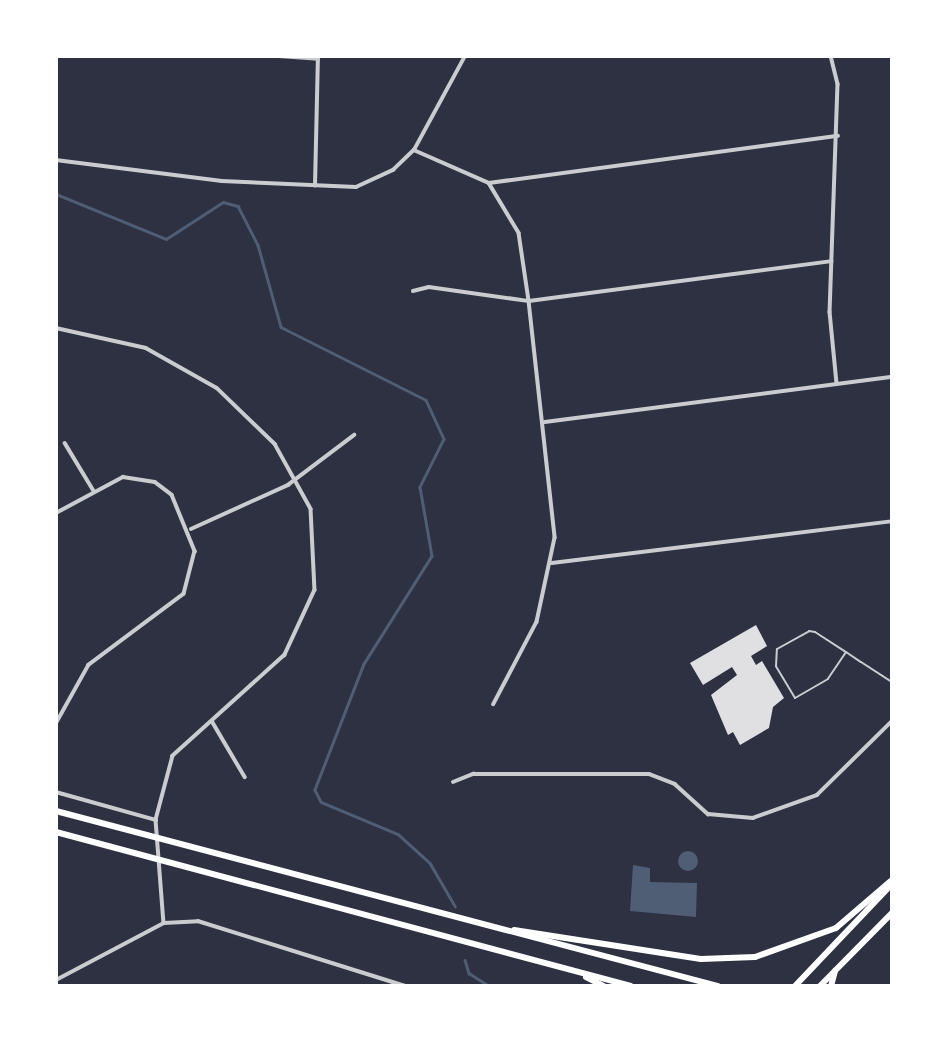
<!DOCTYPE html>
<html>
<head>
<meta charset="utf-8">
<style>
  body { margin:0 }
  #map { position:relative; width:948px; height:1042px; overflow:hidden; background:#2d3142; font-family:Jost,sans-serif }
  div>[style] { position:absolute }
  .water>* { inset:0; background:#4f5d75 }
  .round { border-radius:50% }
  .stream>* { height:2.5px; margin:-1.25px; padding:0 1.25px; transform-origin:1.25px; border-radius:1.25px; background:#4f5d75 }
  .building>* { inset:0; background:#e0e0e3 }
  .service>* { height:2px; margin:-1px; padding:0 1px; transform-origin:1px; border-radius:1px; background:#caccd0 }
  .minor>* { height:3.5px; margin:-1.75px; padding:0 1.75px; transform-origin:1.75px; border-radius:1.75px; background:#caccd0 }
  .primary>* { height:6px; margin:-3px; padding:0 3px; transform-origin:3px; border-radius:3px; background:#fff }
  span { translate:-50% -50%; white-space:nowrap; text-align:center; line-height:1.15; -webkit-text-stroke:5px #fff; paint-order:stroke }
  .frame { position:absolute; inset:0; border:58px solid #fff; pointer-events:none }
</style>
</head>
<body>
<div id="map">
  <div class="water">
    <div class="round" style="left:678px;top:851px;width:20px;height:20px"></div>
    <div style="clip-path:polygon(633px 865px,650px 868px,650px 882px,697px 883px,696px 917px,630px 911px)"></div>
  </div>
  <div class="stream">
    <div style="left:56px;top:194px;width:119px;rotate:22.2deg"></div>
    <div style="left:166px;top:239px;width:68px;rotate:-33deg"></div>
    <div style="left:223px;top:202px;width:16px;rotate:15deg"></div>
    <div style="left:238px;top:206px;width:44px;rotate:62.9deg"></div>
    <div style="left:258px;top:245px;width:85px;rotate:74.3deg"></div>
    <div style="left:281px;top:327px;width:162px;rotate:26.7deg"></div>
    <div style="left:426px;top:400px;width:43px;rotate:65.2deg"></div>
    <div style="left:444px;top:439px;width:54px;rotate:116.6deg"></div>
    <div style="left:420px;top:487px;width:70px;rotate:80.1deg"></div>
    <div style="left:432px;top:556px;width:128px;rotate:122.2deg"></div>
    <div style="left:364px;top:664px;width:135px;rotate:111.3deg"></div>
    <div style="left:315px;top:790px;width:13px;rotate:63deg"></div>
    <div style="left:321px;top:802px;width:83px;rotate:22.6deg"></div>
    <div style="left:398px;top:834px;width:43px;rotate:42.2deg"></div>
    <div style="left:430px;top:863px;width:50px;rotate:59.8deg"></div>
    <div style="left:465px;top:960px;width:14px;rotate:73deg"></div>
    <div style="left:469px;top:973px;width:24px;rotate:33deg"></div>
  </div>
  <div class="building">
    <div style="clip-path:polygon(756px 625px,767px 646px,751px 656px,756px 665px,762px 661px,784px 698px,773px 707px,769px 728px,740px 745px,733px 732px,728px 735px,711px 695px,737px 675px,732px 667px,703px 685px,690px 663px)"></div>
  </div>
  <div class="service">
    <div style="left:846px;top:652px;width:32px;rotate:124deg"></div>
    <div style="left:828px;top:679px;width:38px;rotate:150deg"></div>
    <div style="left:795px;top:698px;width:37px;rotate:-121deg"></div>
    <div style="left:776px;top:666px;width:17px;rotate:-87deg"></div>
    <div style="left:777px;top:649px;width:37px;rotate:-29deg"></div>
    <div style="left:809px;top:631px;width:6px;rotate:9deg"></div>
    <div style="left:815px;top:632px;width:37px;rotate:33deg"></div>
    <div style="left:846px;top:652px;width:18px;rotate:34deg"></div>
    <div style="left:861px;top:662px;width:37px;rotate:33deg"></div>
  </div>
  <div class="minor">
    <div style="left:279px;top:56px;width:39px;rotate:4deg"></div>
    <div style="left:831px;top:56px;width:29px;rotate:76deg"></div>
    <div style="left:838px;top:84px;width:228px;rotate:92deg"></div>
    <div style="left:830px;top:312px;width:71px;rotate:84.4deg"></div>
    <div style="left:414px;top:150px;width:82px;rotate:23.7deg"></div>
    <div style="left:489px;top:183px;width:58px;rotate:59deg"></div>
    <div style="left:519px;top:233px;width:69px;rotate:81.6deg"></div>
    <div style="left:529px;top:301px;width:238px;rotate:83.7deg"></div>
    <div style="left:555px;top:538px;width:86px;rotate:102.1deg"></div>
    <div style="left:537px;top:622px;width:93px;rotate:117.7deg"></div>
    <div style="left:56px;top:160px;width:167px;rotate:7.2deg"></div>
    <div style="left:222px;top:181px;width:134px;rotate:2.6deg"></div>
    <div style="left:356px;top:187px;width:41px;rotate:-24.7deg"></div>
    <div style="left:393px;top:170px;width:29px;rotate:-44deg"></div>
    <div style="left:414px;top:150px;width:107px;rotate:-61.5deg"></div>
    <div style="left:489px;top:183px;width:352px;rotate:-7.7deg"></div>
    <div style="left:315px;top:186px;width:130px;rotate:-88.7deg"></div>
    <div style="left:413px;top:291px;width:16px;rotate:-14deg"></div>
    <div style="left:429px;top:287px;width:101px;rotate:8deg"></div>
    <div style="left:529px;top:301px;width:305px;rotate:-7.5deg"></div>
    <div style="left:56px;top:328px;width:92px;rotate:12.5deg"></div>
    <div style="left:146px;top:348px;width:81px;rotate:29.4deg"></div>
    <div style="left:217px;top:388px;width:81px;rotate:44deg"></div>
    <div style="left:275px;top:444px;width:74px;rotate:61deg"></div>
    <div style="left:311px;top:509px;width:81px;rotate:87.2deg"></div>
    <div style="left:315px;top:590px;width:72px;rotate:114.8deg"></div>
    <div style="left:285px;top:655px;width:151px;rotate:138deg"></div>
    <div style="left:173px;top:756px;width:66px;rotate:104.9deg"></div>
    <div style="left:156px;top:820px;width:103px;rotate:85.6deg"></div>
    <div style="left:545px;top:422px;width:350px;rotate:-7.4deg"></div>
    <div style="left:65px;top:443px;width:56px;rotate:58.9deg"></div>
    <div style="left:56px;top:513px;width:76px;rotate:-28.2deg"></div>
    <div style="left:123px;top:477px;width:32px;rotate:9deg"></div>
    <div style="left:155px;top:482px;width:21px;rotate:37deg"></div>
    <div style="left:172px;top:495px;width:61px;rotate:67.7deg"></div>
    <div style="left:195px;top:551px;width:44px;rotate:104.3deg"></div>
    <div style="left:184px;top:594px;width:119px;rotate:143.2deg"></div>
    <div style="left:89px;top:665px;width:68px;rotate:119.2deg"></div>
    <div style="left:191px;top:529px;width:107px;rotate:-24.4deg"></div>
    <div style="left:288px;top:485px;width:83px;rotate:-37.1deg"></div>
    <div style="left:552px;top:563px;width:343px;rotate:-7deg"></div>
    <div style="left:212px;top:721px;width:65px;rotate:59.5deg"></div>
    <div style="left:453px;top:782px;width:22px;rotate:-22deg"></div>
    <div style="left:473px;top:774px;width:176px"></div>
    <div style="left:649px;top:774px;width:28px;rotate:21deg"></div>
    <div style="left:675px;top:784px;width:45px;rotate:42.3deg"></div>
    <div style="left:708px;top:814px;width:45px;rotate:5.1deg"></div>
    <div style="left:753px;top:818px;width:68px;rotate:-19.8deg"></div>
    <div style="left:817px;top:795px;width:105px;rotate:-44.6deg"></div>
    <div style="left:56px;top:792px;width:104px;rotate:15.6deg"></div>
    <div style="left:56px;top:980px;width:122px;rotate:-27.8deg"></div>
    <div style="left:164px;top:923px;width:34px;rotate:-3deg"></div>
    <div style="left:198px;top:921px;width:217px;rotate:17.4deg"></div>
  </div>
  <div class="primary">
    <div style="left:56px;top:811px;width:685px;rotate:14.81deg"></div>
    <div style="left:56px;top:832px;width:595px;rotate:14.99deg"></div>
    <div style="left:514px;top:930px;width:189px;rotate:8.8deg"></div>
    <div style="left:701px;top:959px;width:54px;rotate:-2.1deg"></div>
    <div style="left:755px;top:957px;width:86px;rotate:-19.7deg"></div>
    <div style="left:836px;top:928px;width:74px;rotate:-40.6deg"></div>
    <div style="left:586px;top:977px;width:20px;rotate:27deg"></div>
    <div style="left:795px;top:986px;width:135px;rotate:-46.5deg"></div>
    <div style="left:820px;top:986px;width:103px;rotate:-45.4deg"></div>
    <div style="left:831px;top:986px;width:16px;rotate:-75deg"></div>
  </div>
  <div class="frame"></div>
</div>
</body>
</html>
